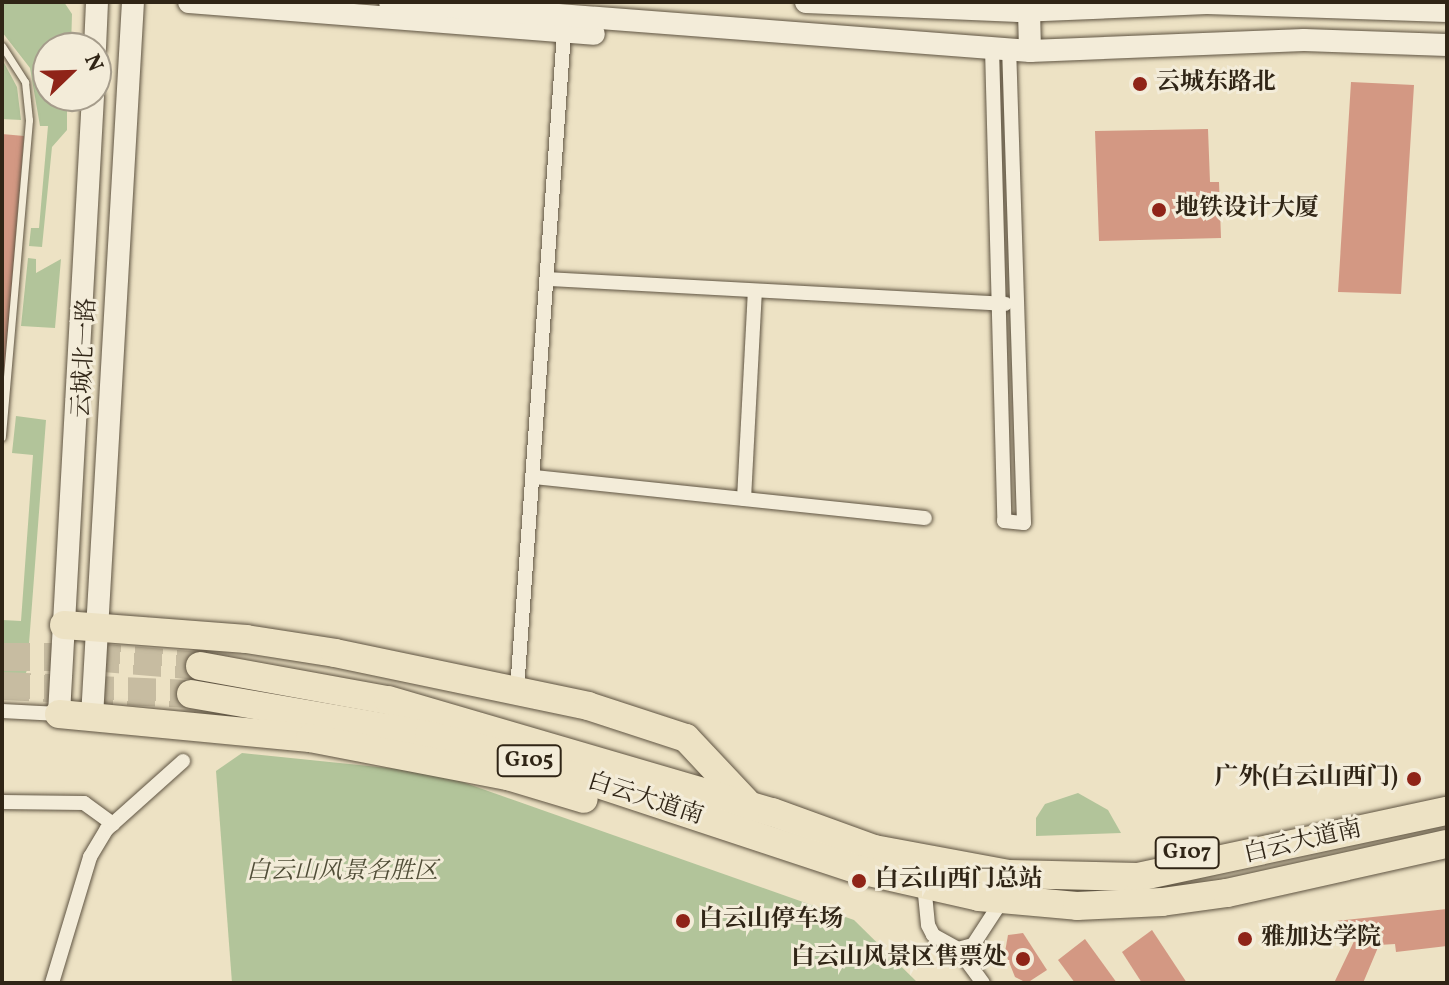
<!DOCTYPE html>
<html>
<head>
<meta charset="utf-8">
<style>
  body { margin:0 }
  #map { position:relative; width:1449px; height:985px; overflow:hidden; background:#ede2c4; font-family:Vollkorn,"Noto Serif SC",serif }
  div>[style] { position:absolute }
  .green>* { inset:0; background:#b2c49a }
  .building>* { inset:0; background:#d39883 }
  .highway-tunnel>* { height:28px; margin-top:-14px; transform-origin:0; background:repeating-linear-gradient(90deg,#c7bca1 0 28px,transparent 0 42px) }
  .roads { filter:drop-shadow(0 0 2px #5f5442) drop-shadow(0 0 2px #5f5442) }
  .lane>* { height:7px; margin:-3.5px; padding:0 3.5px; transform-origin:3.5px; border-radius:3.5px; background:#f3ecd9 }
  .street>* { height:14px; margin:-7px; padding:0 7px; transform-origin:7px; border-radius:7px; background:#f3ecd9 }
  .secondary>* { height:22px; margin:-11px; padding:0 11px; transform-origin:11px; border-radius:11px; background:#f3ecd9 }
  .highway>* { height:28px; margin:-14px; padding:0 14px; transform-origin:14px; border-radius:14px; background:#ede2c4 }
  .dots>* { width:22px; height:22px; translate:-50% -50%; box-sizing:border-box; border:4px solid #f3ecd9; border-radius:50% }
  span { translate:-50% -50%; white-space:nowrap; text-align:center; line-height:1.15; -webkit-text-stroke:6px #f3ecd9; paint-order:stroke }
  .shield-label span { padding:2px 6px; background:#f3ecd9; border:2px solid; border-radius:6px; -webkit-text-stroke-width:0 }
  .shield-label { font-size:22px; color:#302516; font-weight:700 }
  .poi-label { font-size:24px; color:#302516; font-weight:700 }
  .left { translate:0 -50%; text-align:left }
  .right { translate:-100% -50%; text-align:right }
  .street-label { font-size:24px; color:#302516 }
  .park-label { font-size:24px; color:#504d37; font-style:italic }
  .frame { position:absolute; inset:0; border:4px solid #302516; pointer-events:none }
  .north { position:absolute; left:32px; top:32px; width:80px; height:80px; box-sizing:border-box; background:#f3ecd9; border:2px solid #a59c8b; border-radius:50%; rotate:67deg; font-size:22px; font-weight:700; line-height:32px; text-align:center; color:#302516 }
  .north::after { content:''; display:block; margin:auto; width:28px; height:36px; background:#8f2418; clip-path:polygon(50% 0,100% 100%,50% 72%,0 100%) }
</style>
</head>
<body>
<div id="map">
  <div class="green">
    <div style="clip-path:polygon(2px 2px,64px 2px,72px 14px,71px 48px,48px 48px,48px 96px,67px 96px,67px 130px,52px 147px,42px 247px,29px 246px,31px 228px,39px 228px,48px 126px,40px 126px,30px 68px,2px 32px)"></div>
    <div style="clip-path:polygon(2px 59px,17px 87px,21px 120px,2px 119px)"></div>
    <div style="clip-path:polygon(28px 258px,36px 259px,36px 273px,61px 259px,55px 328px,21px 326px)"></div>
    <div style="clip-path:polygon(16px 416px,46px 420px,27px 670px,19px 692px,2px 699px,2px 620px,21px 621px,33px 455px,12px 453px)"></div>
    <div style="clip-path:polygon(242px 753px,437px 773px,854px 920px,918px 983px,232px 983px,216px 771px)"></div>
    <div style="clip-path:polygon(1078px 793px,1108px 810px,1121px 833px,1036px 836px,1036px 818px,1045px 804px)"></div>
  </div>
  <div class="building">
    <div style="clip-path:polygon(1351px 82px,1414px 85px,1401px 294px,1338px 292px)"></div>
    <div style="clip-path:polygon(1208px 129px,1210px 182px,1219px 182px,1221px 238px,1099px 241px,1095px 131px)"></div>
    <div style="clip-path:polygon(2px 134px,24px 136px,4px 380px,2px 380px)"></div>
    <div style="clip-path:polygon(1447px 909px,1447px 946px,1396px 952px,1395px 944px,1379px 945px,1363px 983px,1334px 983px,1357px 935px,1338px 937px,1336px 921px)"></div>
    <div style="clip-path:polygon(1152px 930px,1187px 983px,1142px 983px,1122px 952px)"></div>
    <div style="clip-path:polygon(1023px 933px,1047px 970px,1027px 983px,1015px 977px,1005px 952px,1008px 935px)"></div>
    <div style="clip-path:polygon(1085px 939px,1117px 983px,1075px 983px,1058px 960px)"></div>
  </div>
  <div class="highway-tunnel">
    <div style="left:2px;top:657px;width:90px"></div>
    <div style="left:92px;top:657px;width:108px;rotate:4.8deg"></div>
    <div style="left:2px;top:686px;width:189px;rotate:2.4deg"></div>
  </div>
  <div class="roads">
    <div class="lane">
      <div style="left:2px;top:46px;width:43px;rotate:57.4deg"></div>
      <div style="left:25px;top:82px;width:38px;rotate:84deg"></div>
      <div style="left:29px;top:120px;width:318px;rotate:94.9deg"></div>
    </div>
    <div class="street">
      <div style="left:992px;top:48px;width:473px;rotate:88.5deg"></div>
      <div style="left:1004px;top:521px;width:20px;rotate:6deg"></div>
      <div style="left:1024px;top:523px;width:474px;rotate:-91.8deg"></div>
      <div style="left:548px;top:279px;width:458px;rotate:3.1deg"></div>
      <div style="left:534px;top:477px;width:393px;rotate:6deg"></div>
      <div style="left:744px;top:499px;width:208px;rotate:-87deg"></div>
      <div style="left:517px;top:690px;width:660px;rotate:-85.91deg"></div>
      <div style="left:2px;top:711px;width:57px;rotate:3deg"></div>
      <div style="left:2px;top:802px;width:82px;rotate:0.7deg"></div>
      <div style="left:84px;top:803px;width:36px;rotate:36deg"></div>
      <div style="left:924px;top:884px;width:41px;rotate:84.4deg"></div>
      <div style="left:928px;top:925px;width:11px;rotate:63deg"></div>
      <div style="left:933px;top:935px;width:29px;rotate:29deg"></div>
      <div style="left:958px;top:949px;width:16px;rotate:-15deg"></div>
      <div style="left:973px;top:945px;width:55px;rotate:-56.9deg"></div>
      <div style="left:958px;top:949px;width:42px;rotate:53.7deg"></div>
      <div style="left:52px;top:983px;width:132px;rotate:-73.2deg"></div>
      <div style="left:90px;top:857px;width:33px;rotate:-59deg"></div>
      <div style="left:107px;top:829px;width:102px;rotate:-41.8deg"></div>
    </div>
    <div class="secondary">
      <div style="left:189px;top:2px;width:406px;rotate:4.5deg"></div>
      <div style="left:390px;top:2px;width:642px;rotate:4.38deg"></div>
      <div style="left:1030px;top:51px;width:274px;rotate:-2.3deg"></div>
      <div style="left:1304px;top:40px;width:143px;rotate:2deg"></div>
      <div style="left:806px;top:2px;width:213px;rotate:2.4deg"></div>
      <div style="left:1019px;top:11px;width:188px;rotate:-2.4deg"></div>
      <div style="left:1207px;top:3px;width:240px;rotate:1.9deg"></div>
      <div style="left:1029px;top:10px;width:41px;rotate:88.6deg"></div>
      <div style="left:95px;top:48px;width:46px;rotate:-87.5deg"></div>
      <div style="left:59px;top:714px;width:619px;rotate:-86.85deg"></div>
      <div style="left:92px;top:717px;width:716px;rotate:-86.72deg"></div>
    </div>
    <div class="highway">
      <div style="left:64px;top:625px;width:183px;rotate:4.4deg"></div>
      <div style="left:246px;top:639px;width:90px;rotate:8.9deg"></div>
      <div style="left:335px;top:653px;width:258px;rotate:11.8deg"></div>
      <div style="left:588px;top:706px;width:103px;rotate:18.1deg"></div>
      <div style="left:686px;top:738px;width:91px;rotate:46.8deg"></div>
      <div style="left:200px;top:666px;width:191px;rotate:10.3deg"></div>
      <div style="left:388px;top:700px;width:400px;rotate:16.3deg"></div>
      <div style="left:772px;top:812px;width:109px;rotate:19.9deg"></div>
      <div style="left:874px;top:849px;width:137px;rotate:10.5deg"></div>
      <div style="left:1009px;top:874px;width:129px;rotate:1.3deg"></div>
      <div style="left:1138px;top:877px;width:316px;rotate:-12.1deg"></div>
      <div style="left:191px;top:694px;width:242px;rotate:9.8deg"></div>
      <div style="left:429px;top:735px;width:97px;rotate:14.3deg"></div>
      <div style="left:523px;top:759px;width:351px;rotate:18.3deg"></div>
      <div style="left:856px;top:869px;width:126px;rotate:12.8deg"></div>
      <div style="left:979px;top:897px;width:98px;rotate:5.2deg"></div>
      <div style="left:1077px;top:906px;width:85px;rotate:-2.7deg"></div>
      <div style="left:1162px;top:902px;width:66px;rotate:-7.9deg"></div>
      <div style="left:1227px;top:893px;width:225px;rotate:-12.6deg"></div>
      <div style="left:59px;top:714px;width:252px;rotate:5.5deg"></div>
      <div style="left:310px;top:738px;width:202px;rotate:10.9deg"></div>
      <div style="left:508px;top:776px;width:79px;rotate:16.8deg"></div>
    </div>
  </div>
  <div class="dots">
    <div style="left:1140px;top:84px;background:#8f2418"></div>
    <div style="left:1159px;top:210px;background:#8f2418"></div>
    <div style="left:1414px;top:779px;background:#8f2418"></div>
    <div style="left:859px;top:881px;background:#8f2418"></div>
    <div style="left:683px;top:921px;background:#8f2418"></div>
    <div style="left:1245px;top:939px;background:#8f2418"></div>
    <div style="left:1023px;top:959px;background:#8f2418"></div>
  </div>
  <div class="shield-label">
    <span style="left:529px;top:761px">G105</span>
    <span style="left:1187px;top:853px">G107</span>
  </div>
  <div class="poi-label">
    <span class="left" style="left:1156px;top:84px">云城东路北</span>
    <span class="left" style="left:1175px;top:210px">地铁设计大厦</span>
    <span class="right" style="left:1398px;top:779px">广外(白云山西门)</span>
    <span class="left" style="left:875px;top:881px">白云山西门总站</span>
    <span class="left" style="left:699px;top:921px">白云山停车场</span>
    <span class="left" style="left:1261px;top:939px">雅加达学院</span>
    <span class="right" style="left:1007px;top:959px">白云山风景区售票处</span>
  </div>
  <div class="street-label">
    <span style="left:86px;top:358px;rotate:-87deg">云城北一路</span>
    <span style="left:645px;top:800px;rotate:18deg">白云大道南</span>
    <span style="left:1303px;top:843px;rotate:-13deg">白云大道南</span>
  </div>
  <div class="park-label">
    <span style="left:342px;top:873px">白云山风景名胜区</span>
  </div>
  <div class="frame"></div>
  <div class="north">N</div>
</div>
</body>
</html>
